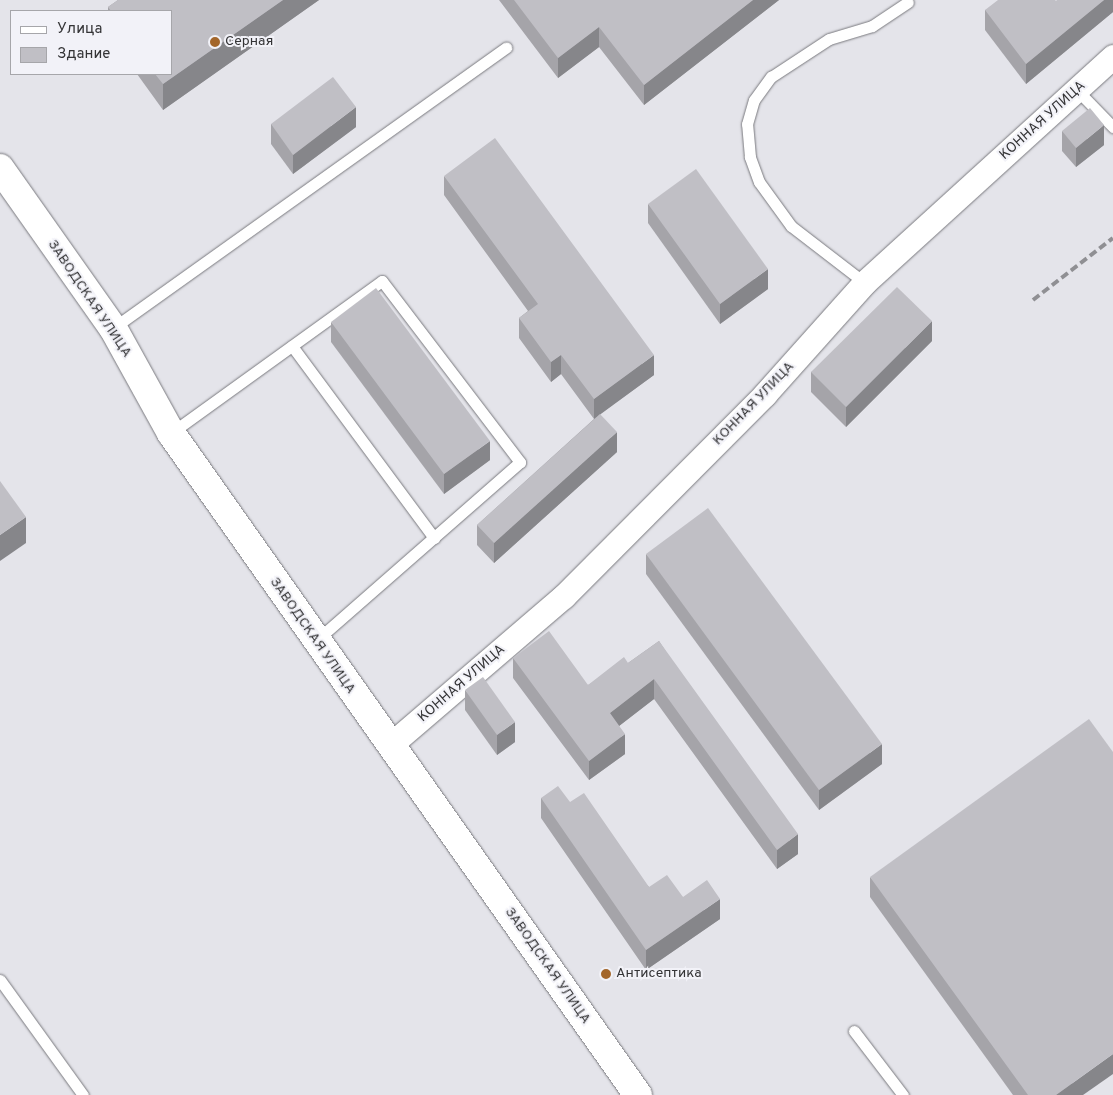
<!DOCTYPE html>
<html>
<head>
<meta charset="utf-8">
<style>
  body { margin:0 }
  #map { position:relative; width:1113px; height:1095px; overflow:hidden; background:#e4e4ea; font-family:Overpass,sans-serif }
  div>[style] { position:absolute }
  .roads { filter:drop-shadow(0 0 1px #79797e) drop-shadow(0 0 1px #79797e) }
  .service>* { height:11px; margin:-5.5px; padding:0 5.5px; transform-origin:5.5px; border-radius:5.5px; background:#fff }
  .minor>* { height:24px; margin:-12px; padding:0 12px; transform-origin:12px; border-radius:12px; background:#fff }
  .tertiary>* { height:28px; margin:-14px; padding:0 14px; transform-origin:14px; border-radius:14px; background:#fff }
  .rail>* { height:4px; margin-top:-2px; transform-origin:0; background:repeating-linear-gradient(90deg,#8f8f93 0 8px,transparent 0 12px) }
  .wall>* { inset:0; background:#a5a4a9 }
  .shaded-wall>* { inset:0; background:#86868a }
  .building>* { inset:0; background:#c0bfc5 }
  .dots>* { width:14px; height:14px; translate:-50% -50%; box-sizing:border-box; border:2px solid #f2f2f8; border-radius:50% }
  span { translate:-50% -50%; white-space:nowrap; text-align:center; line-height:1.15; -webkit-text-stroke:4px #f2f2f8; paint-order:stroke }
  .poi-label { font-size:14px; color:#343436 }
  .left { translate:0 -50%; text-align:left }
  .street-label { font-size:14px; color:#343436 }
  .legend { position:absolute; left:10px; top:10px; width:162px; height:65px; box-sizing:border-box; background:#f2f2f8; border:1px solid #a6a6aa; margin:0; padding:6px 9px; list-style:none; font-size:15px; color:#343436 }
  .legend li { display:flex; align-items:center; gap:10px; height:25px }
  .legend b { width:25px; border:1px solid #a6a6aa }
</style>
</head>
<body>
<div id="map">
  <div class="roads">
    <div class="service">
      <div style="left:1077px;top:90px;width:52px;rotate:45.8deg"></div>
      <div style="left:865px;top:283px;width:93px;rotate:-142.4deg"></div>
      <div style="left:791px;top:226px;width:54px;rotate:-126deg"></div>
      <div style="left:759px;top:182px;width:27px;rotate:-110deg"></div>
      <div style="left:750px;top:157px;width:33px;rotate:-95deg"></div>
      <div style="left:747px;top:124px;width:25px;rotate:-74deg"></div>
      <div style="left:754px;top:100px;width:29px;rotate:-54deg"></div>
      <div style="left:771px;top:77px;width:69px;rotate:-33.2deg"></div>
      <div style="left:829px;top:39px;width:45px;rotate:-16.8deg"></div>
      <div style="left:872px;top:26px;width:43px;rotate:-33.7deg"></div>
      <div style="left:113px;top:328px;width:483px;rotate:-35.5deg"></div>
      <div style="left:292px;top:346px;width:239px;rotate:53.5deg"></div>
      <div style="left:171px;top:433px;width:260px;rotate:-35.8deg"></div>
      <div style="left:382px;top:281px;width:228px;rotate:52.7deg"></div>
      <div style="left:520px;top:462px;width:270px;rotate:138.8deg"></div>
      <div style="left:0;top:980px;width:142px;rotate:54.2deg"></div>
      <div style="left:854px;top:1031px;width:81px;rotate:52.6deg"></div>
    </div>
    <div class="minor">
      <div style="left:390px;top:746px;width:229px;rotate:-40.6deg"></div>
      <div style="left:564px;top:597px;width:285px;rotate:-45.1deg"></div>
      <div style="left:765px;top:395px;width:150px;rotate:-48.2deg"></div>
      <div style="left:865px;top:283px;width:336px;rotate:-42.3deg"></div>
    </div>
    <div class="tertiary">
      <div style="left:0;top:168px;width:196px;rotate:54.8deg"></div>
      <div style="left:113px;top:328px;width:120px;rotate:61.1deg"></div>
      <div style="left:171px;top:433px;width:810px;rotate:54.8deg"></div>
    </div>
  </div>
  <div class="rail">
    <div style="left:1033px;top:300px;width:101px;rotate:-37.8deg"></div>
  </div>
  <div class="wall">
    <div style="clip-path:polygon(118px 0,319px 0,163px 110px,137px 74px,171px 74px,171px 11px,108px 11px,108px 7px)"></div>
    <div style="clip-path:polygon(499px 0,779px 0,644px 105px,599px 47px,558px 78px)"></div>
    <div style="clip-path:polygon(1113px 0,1113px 12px,1026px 84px,985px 30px,985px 10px,1056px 1px)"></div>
    <div style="clip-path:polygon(271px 124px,356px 127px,293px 174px,271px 144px)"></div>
    <div style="clip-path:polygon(1062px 131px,1104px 145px,1076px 167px,1062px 151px)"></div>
    <div style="clip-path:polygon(444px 176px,654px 375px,600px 414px,617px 452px,494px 563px,477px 545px,477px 525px,594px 419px,561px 374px,551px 382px,519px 338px,519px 318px,528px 311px,444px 195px)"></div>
    <div style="clip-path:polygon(648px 204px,768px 289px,720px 324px,648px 223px)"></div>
    <div style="clip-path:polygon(331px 322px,490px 460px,444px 494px,331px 342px)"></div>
    <div style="clip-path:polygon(932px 341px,846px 427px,811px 392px,811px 372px)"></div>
    <div style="clip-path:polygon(646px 554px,882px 764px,819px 810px,646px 574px)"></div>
    <div style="clip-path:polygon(659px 641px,798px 854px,777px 869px,654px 699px,619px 726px,625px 754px,589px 780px,513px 678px,513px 658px,588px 685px,628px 663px)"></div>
    <div style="clip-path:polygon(465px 690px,515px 742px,497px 755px,465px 710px)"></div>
    <div style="clip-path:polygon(541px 798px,570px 802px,649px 887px,683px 897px,720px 919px,646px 970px,541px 818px)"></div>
    <div style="clip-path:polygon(870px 877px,1083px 1095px,1013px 1095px,870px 897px)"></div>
  </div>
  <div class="shaded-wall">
    <div style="clip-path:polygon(283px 0,319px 0,163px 110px,163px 84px)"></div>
    <div style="clip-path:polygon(753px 0,779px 0,644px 105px,644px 85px)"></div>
    <div style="clip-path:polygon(1104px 0,1113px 0,1113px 12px,1026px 84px,1026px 64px)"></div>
    <div style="clip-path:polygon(599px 27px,599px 47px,558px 78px,558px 58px)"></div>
    <div style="clip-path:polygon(356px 107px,356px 127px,293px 174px,293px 155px)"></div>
    <div style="clip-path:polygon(1104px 125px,1104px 145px,1076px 167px,1076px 148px)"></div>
    <div style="clip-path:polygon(768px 269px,768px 289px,720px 324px,720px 304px)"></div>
    <div style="clip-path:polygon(932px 321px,932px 341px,846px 427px,846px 407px)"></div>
    <div style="clip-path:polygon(561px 355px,561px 374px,551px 382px,551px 362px)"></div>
    <div style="clip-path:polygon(654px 355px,654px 375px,594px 419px,594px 399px)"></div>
    <div style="clip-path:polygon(617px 432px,617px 452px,494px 563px,494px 543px)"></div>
    <div style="clip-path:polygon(490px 441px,490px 460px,444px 494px,444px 474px)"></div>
    <div style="clip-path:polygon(26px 517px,26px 543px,0 561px,0 535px)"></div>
    <div style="clip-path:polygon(654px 679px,654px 699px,610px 733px,610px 713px)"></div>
    <div style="clip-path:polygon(515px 722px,515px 742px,497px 755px,497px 735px)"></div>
    <div style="clip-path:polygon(625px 734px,625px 754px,589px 780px,589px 761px)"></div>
    <div style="clip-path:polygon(882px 744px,882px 764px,819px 810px,819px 790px)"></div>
    <div style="clip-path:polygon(798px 834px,798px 854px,777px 869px,777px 850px)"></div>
    <div style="clip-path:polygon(720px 899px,720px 919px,646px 970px,646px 950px)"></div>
    <div style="clip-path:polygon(1113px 1054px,1113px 1074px,1083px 1095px,1056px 1095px)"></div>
  </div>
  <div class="building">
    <div style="clip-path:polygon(118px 0,283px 0,163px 84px,155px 74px,171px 74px,171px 11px,111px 11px,108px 7px)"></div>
    <div style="clip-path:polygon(514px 0,753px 0,644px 85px,599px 27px,558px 58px)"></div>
    <div style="clip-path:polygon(998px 0,1055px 0,1056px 1px,1057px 0,1104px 0,1026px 64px,985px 10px)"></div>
    <div style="clip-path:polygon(333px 77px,356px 107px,293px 155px,271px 124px)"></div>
    <div style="clip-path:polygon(1090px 108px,1104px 125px,1076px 148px,1062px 131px)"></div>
    <div style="clip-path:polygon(495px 138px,654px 355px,594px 399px,561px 355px,551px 362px,519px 318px,538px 304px,444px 176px)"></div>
    <div style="clip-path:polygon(696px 169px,768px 269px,720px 304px,648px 204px)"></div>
    <div style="clip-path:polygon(897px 287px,932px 321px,846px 407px,811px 372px)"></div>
    <div style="clip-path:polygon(376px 288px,490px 441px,444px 474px,331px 322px)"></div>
    <div style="clip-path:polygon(600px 414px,617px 432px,494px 543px,477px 525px)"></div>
    <div style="clip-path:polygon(0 481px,26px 517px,0 535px)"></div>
    <div style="clip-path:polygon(708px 508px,882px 744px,819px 790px,646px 554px)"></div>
    <div style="clip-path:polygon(549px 631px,588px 685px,624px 657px,628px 663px,659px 641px,798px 834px,777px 850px,654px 679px,610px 713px,625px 734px,589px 761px,513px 658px)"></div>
    <div style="clip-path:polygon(483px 677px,515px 722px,497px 735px,465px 690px)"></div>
    <div style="clip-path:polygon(1089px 719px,1113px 752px,1113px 1054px,1056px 1095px,1028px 1095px,870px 877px)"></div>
    <div style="clip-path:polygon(558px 786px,570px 802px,584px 793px,649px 887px,667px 875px,683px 897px,707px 880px,720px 899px,646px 950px,541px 798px)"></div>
  </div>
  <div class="dots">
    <div style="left:215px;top:42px;background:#a3662a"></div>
    <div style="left:606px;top:974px;background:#a3662a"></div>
  </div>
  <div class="poi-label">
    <span class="left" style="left:225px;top:42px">Серная</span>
    <span class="left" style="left:616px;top:974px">Антисептика</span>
  </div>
  <div class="street-label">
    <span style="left:1043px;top:121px;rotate:-42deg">КОННАЯ УЛИЦА</span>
    <span style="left:89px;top:299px;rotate:56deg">ЗАВОДСКАЯ УЛИЦА</span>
    <span style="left:754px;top:404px;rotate:-46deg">КОННАЯ УЛИЦА</span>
    <span style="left:312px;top:636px;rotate:55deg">ЗАВОДСКАЯ УЛИЦА</span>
    <span style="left:462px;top:684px;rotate:-41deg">КОННАЯ УЛИЦА</span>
    <span style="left:547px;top:966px;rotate:55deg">ЗАВОДСКАЯ УЛИЦА</span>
  </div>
  <ul class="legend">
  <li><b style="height:6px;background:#fff"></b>Улица</li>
  <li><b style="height:14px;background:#c0bfc5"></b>Здание</li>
  </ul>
</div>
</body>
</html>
